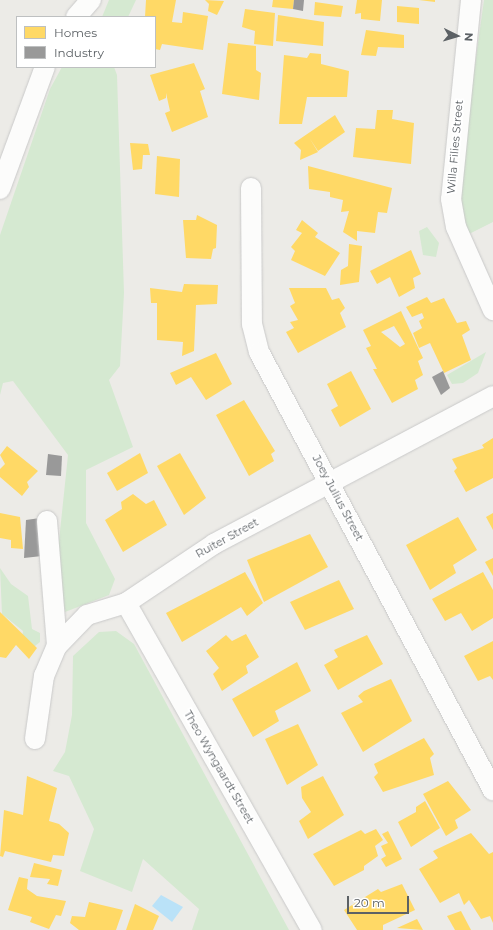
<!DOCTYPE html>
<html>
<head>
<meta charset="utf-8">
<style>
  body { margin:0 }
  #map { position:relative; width:493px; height:930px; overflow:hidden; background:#ecebe7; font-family:Montserrat,sans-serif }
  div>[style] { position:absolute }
  .green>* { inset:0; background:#d5e9d1 }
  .water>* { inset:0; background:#bae2f8 }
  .homes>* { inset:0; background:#ffd966 }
  .industry>* { inset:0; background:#999 }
  .roads { filter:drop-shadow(0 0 1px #c9c9c9) drop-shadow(0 0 1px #c9c9c9) }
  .minor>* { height:20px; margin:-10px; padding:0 10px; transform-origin:10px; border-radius:10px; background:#fcfcfb }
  span { translate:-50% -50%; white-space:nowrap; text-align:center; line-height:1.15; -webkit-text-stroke:4px #fff; paint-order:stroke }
  .street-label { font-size:11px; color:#5c6165 }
  .legend { position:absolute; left:16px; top:16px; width:140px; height:52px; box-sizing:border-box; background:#fff; border:1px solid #bec0c1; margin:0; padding:5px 7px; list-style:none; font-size:12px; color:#5c6165 }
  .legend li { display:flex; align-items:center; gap:8px; height:20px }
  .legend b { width:20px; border:1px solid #bec0c1 }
  .north { position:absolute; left:437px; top:16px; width:40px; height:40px; -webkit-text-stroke:3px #fff; paint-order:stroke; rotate:95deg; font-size:11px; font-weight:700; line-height:16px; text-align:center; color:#5c6165 }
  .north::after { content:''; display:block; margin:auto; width:14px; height:18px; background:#5c6165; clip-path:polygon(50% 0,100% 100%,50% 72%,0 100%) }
  .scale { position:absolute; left:347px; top:896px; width:62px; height:18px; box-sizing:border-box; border:2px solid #5c6165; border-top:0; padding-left:5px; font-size:12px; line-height:14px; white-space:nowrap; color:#5c6165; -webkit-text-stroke:3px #fff; paint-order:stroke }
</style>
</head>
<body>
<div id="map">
  <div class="green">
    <div style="clip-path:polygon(109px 0,136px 0,128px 17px,102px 17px)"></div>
    <div style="clip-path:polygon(484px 0,493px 0,493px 222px,469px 234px,461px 214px,460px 172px)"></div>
    <div style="clip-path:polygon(62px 67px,114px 67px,117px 75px,124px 293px,120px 366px,109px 380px,133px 447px,86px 470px,86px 523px,115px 579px,109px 595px,65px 612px,57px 560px,68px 455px,13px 381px,3px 383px,0 395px,0 235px,50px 89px)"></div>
    <div style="clip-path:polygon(427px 227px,439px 243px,436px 257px,423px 255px,419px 231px)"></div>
    <div style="clip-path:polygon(486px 352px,478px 373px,463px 383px,452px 384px,447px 375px)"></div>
    <div style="clip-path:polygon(0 568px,11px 584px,28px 596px,32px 629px,40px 633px,40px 642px,35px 646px,30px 646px,22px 638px,23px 631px,2px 614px)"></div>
    <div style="clip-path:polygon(116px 631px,134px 644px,289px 930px,192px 930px,199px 909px,143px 859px,132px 892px,80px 871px,94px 829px,69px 776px,53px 771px,65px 752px,72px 715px,73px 656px,99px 632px)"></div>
  </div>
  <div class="water">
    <div style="clip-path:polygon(161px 895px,183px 907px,172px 922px,152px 906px)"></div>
  </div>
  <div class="homes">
    <div style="clip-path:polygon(146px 0,176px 0,172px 22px,182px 23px,183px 12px,208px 16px,203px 50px,162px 44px,160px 50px,155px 49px,155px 17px,145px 17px)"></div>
    <div style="clip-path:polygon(205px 0,224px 1px,217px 15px,208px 11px,209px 4px)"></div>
    <div style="clip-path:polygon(273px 0,294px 0,293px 9px,272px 7px)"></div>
    <div style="clip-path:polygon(357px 0,382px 0,380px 21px,361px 19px,361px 13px,355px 14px)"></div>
    <div style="clip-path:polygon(419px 0,435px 0,435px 2px)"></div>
    <div style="clip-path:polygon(315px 2px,343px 6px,341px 17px,314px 15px)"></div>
    <div style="clip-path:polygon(397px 6px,419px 8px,419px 24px,397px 22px)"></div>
    <div style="clip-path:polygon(245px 9px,275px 13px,273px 46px,254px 44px,255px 31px,242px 27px)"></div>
    <div style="clip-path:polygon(278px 15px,324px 22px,323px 46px,276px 41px)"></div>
    <div style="clip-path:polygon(366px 30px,404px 35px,404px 48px,378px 47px,376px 56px,361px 55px)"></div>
    <div style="clip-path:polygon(228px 43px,256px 46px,256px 70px,261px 73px,259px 100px,222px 94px)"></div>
    <div style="clip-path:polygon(310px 53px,321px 54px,321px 64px,349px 71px,347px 97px,307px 97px,302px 124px,279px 124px,284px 55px,307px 58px)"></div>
    <div style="clip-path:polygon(194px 63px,205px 89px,200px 91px,208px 117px,172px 132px,165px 113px,170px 111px,166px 93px,166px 98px,159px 101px,150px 75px)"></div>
    <div style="clip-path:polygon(377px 110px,393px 110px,392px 119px,414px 123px,411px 164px,353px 157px,356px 128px,375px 129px)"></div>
    <div style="clip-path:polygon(335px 115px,345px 132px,318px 151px,310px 139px,318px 152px,300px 160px,301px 150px,294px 143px)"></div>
    <div style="clip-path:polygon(130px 143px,148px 144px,150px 155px,143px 155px,142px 169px,133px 170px)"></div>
    <div style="clip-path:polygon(157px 156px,180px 159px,179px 197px,155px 194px)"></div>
    <div style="clip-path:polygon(308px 166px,392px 188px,387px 213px,378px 212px,375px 233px,357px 231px,357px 241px,343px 232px,349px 211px,341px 212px,343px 200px,330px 197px,330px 192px,309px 189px)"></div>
    <div style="clip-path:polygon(197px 215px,217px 225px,216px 248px,213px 249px,211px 259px,186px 258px,183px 220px,196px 220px)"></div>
    <div style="clip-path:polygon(302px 220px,318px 233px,315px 237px,340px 253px,325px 276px,291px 260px,295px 251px,291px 247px,302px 233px,296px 230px)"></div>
    <div style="clip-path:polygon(349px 244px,362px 246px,359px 282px,340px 285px,341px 270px,348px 266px)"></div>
    <div style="clip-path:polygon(411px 250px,421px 274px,413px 278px,415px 288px,399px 297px,390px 277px,377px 284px,370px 271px)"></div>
    <div style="clip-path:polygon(184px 284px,218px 285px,217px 304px,196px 305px,194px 351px,182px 356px,183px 342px,157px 340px,157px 303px,151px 303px,150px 288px,182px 292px)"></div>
    <div style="clip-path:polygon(289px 288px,326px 288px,332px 300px,339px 298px,345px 308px,340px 313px,346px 327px,298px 353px,286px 332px,294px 328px,290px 322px,298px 320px,290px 306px,295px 303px)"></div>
    <div style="clip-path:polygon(427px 297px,431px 303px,444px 298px,457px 323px,466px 321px,470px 330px,462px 335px,471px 360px,444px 373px,430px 343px,419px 348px,413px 333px,422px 328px,419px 321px,424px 318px,422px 313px,412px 317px,406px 307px)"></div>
    <div style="clip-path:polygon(evenodd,401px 311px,423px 358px,418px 361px,423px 375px,415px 380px,418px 389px,392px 403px,373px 369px,377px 369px,366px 348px,371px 346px,363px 330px,401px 311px,394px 326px,405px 344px,400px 347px,381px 332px,394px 326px)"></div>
    <div style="clip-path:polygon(216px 353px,232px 384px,206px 400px,191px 377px,176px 385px,170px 373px)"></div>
    <div style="clip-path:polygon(351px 371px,371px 409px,340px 427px,331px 410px,338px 406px,327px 384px)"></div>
    <div style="clip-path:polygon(244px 400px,275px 451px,271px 454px,274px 461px,249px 476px,216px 415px)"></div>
    <div style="clip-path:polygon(493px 438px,493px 478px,466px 492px,454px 471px,457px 468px,452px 459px,484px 448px,482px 445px)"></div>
    <div style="clip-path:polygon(7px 446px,38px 471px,27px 482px,29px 487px,22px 496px,0 477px,0 469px,5px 464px,0 455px)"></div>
    <div style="clip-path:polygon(140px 453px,148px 473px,117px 491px,107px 473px)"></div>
    <div style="clip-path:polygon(180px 453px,206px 498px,184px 515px,157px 466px)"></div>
    <div style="clip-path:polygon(133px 494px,146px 504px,154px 500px,167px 525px,123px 552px,105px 520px,122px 509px,121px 502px)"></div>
    <div style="clip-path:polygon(0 513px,20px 517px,23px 549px,11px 548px,11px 540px,0 538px)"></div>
    <div style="clip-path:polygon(493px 513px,493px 530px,486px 517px)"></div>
    <div style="clip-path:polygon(458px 517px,477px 550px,453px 565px,456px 573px,430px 590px,406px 545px)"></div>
    <div style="clip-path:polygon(310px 534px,328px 567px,264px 602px,247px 560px)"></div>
    <div style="clip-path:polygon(493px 558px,493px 576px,485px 562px)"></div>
    <div style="clip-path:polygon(245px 572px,263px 603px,247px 616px,241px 607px,182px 642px,166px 613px)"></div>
    <div style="clip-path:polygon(483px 572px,493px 590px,493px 618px,472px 631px,461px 613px,445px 621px,432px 599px)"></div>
    <div style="clip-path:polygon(339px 580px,354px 609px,305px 630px,290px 602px)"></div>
    <div style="clip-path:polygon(0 612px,37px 648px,29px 659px,16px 645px,6px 658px,0 657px)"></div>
    <div style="clip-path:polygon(246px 634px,259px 657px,246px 666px,248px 673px,222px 691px,213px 674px,219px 668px,206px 651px,226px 635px,232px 641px)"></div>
    <div style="clip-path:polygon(367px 635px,383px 664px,338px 690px,324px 665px,338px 657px,334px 650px)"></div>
    <div style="clip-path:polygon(493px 641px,493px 680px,490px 676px,478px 681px,464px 656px)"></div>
    <div style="clip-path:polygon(297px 662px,311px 691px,275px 711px,279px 721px,253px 737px,232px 699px)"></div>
    <div style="clip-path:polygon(391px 679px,412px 721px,363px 752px,341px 713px,363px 702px,358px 696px,364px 691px)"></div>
    <div style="clip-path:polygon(298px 724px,318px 765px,287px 785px,265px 739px)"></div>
    <div style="clip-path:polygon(424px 738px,434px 754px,430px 758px,434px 775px,383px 792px,374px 777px,378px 773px,374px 764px)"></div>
    <div style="clip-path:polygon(27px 776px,57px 788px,49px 821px,59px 824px,69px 833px,64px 856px,53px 855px,51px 862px,5px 851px,3px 857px,0 856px,4px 810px,23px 815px)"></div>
    <div style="clip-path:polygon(323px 776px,344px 815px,308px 839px,299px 821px,311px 812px,302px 798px,301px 787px)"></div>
    <div style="clip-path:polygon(448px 781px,471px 810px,455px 820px,458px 828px,446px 836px,423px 794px)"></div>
    <div style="clip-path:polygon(425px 801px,440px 828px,411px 847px,398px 822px,416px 812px,416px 807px)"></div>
    <div style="clip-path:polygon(376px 829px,383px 840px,375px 846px,378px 856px,364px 866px,364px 870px,334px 886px,313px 854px,361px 830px,365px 834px)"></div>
    <div style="clip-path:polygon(388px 831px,402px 859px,386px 867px,381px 859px,386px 856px,381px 846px,388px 843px,382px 834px)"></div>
    <div style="clip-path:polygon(471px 833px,489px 854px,493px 852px,493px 923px,490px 916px,481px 919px,469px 900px,464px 905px,459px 893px,440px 903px,419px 869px,438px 858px,433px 851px)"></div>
    <div style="clip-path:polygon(34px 863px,62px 870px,58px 886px,47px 884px,50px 879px,30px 877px)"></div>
    <div style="clip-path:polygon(19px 877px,28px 879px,27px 889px,37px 896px,66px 901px,61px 916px,56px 915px,49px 929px,30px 922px,32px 917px,8px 910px)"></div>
    <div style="clip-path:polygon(402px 884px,415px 910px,383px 925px,383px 930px,357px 930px,344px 910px,378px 889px,381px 892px)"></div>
    <div style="clip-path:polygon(89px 902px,123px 910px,116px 930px,79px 930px,70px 923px,72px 916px,85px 917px)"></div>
    <div style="clip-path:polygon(135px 904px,159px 916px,153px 930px,126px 930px)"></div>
    <div style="clip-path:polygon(461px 911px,471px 930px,455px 930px,447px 916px)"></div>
    <div style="clip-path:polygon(417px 919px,423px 930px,397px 928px)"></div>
  </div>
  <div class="industry">
    <div style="clip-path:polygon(294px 0,304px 0,303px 11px,293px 9px)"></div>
    <div style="clip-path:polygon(443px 371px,450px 388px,441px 395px,432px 377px)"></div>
    <div style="clip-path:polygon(48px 454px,62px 456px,61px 476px,46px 475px)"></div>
    <div style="clip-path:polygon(40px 518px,42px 556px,24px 558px,26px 520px)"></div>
  </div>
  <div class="roads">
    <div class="minor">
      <div style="left:471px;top:0;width:200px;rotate:95.7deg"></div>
      <div style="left:451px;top:199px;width:28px;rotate:80deg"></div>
      <div style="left:456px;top:227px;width:91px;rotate:66deg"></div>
      <div style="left:76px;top:17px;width:23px;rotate:-49deg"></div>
      <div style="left:251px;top:188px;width:136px;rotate:89.6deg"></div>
      <div style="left:252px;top:324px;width:29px;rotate:76deg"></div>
      <div style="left:259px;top:352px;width:497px;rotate:61.9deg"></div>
      <div style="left:0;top:189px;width:130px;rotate:-69.8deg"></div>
      <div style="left:47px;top:521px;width:125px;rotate:85.4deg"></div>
      <div style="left:126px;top:603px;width:376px;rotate:60.4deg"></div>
      <div style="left:35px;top:739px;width:64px;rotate:-81.9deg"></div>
      <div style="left:44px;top:676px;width:33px;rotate:-67deg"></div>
      <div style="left:57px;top:646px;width:43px;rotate:-45.9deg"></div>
      <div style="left:87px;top:615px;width:41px;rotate:-17.1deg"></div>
      <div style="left:126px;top:603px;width:106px;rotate:-33.8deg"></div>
      <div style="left:214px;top:544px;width:316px;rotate:-27.9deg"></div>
    </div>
  </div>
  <div class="street-label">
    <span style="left:455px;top:147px;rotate:-85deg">Willa Filies Street</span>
    <span style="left:338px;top:498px;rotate:62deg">Joey Julius Street</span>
    <span style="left:227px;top:538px;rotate:-29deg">Ruiter Street</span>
    <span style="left:219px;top:767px;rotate:60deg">Theo Wyngaardt Street</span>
  </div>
  <ul class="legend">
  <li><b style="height:11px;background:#ffd966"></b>Homes</li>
  <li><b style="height:11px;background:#999"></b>Industry</li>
  </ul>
  <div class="north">N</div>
  <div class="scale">20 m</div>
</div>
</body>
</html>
